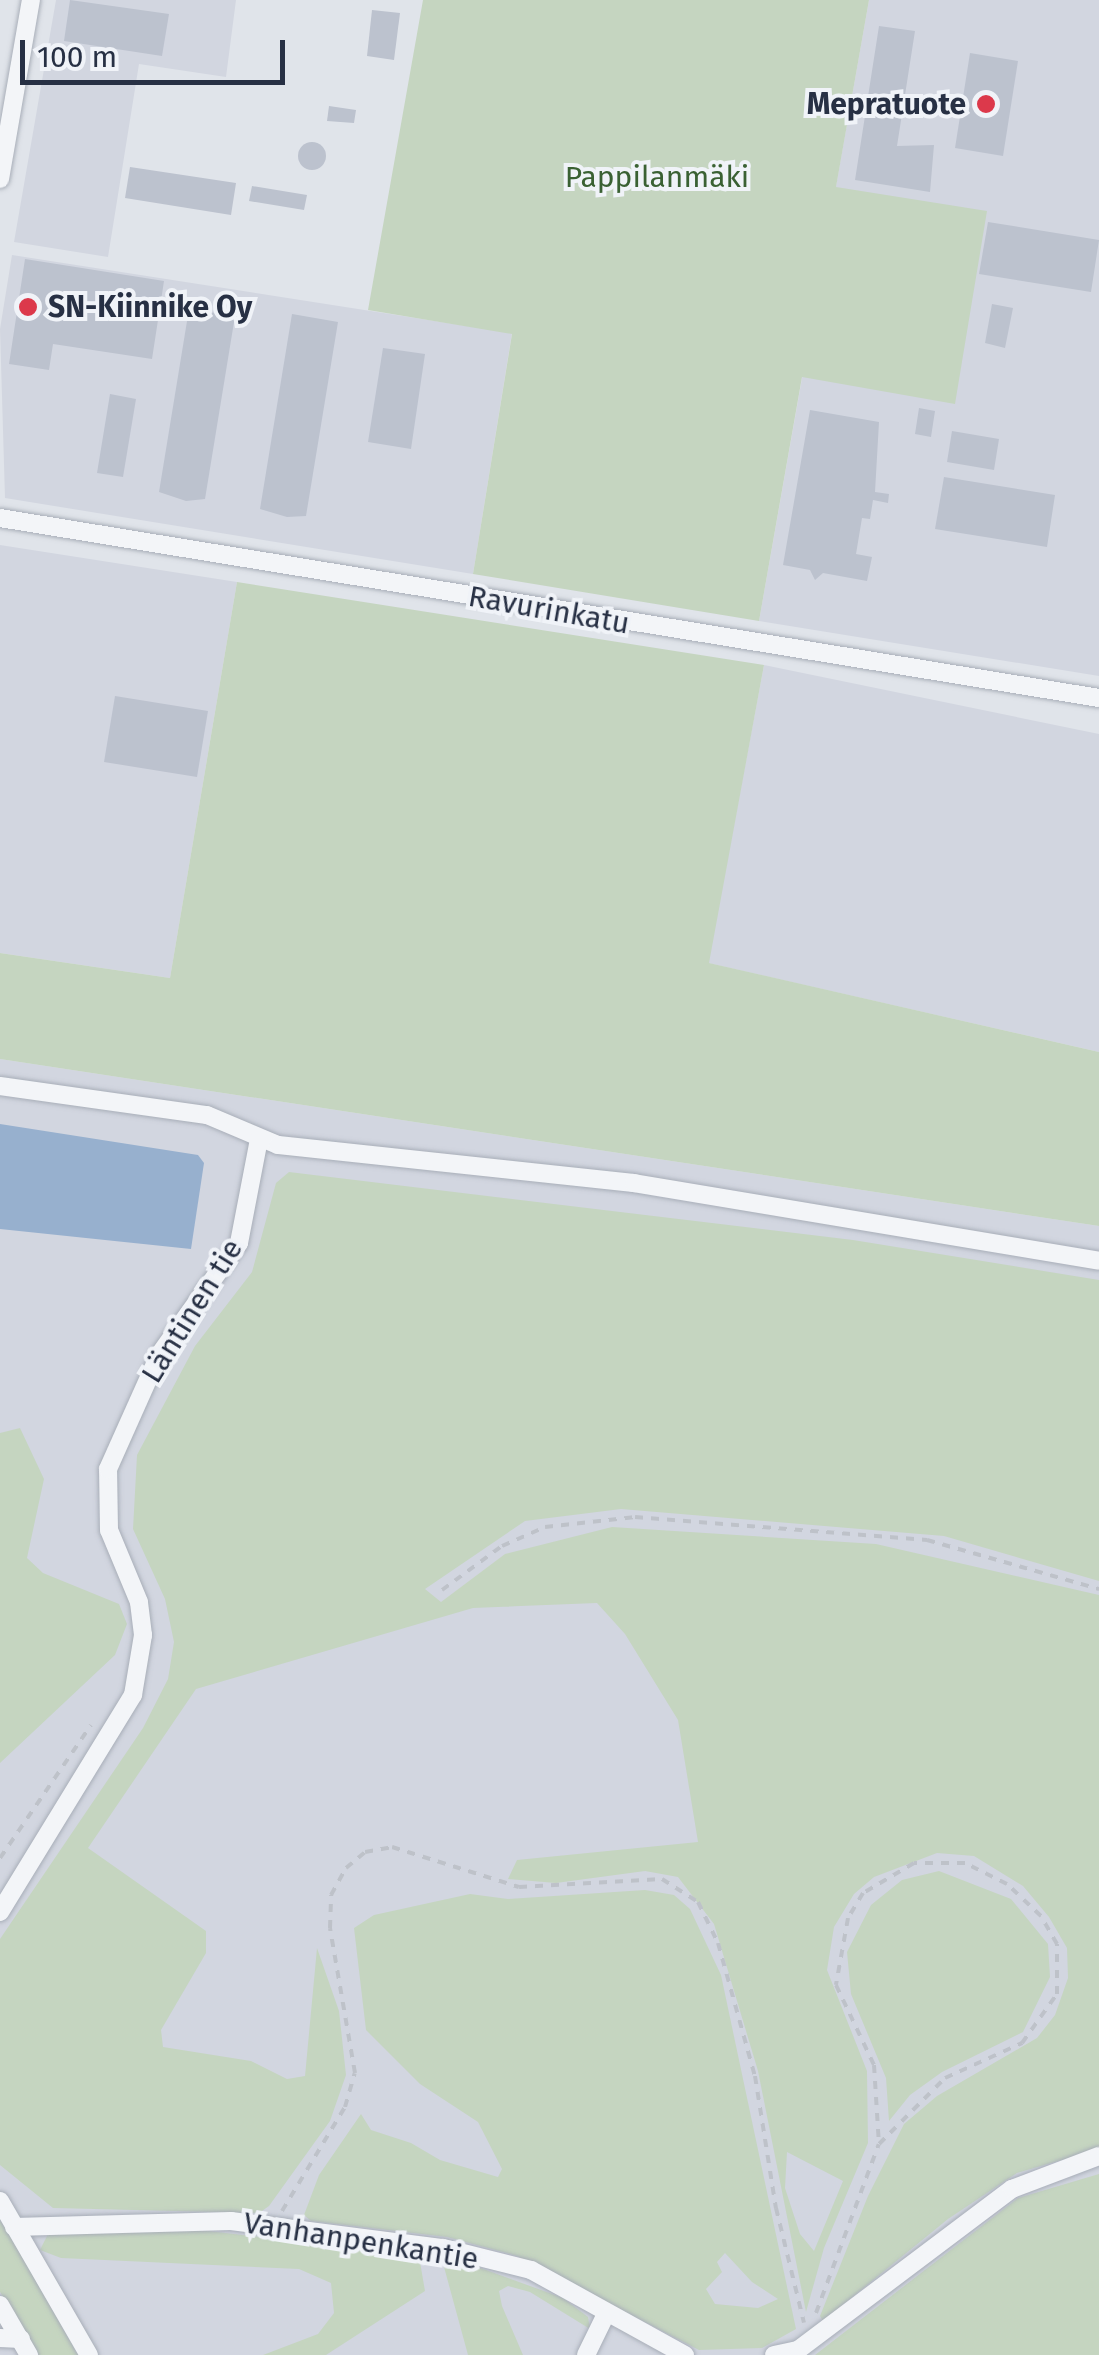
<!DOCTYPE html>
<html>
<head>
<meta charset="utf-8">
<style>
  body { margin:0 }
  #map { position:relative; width:1099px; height:2355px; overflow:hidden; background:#e0e4ea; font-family:"Fira Sans",sans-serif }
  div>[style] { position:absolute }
  .built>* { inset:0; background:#d2d6e0 }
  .green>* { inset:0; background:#c5d5c0 }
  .water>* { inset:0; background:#97b0ce }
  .building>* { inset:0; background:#bcc2ce }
  .round { border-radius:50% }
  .path>* { height:4px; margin-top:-2px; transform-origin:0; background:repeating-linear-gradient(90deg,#bec2c9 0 8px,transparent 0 16px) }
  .roads { filter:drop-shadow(0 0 2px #a8aeb8) drop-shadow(0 0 2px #a8aeb8) }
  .minor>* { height:18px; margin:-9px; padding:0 9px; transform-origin:9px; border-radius:9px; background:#f3f5f8 }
  .dots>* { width:28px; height:28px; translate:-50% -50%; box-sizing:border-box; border:5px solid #f0f3f8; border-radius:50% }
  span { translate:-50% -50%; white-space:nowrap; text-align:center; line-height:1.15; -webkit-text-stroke:8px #f0f3f8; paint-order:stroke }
  .poi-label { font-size:30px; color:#273044; font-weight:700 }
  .right { translate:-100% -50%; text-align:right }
  .left { translate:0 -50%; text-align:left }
  .park-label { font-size:30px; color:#3a6133 }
  .street-label { font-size:30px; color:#273044 }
  .scale { position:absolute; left:20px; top:40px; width:265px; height:45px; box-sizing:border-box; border:5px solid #273044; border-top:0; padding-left:12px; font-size:30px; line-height:35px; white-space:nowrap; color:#273044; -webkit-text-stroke:8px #f0f3f8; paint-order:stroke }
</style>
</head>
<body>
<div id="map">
  <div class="built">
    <div style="clip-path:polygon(56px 0,236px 0,226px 77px,139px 64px,108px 257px,14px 242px)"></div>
    <div style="clip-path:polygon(869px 0,1099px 0,1099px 676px,759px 621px)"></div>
    <div style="clip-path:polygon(12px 255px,512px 333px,473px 574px,5px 498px,0 329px)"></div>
    <div style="clip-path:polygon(0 545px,237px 582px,170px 978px,0 953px)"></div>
    <div style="clip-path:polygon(764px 665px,1099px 734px,1099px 1052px,708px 963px)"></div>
    <div style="clip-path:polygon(0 1059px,1099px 1226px,1099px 2355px,0 2355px)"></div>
  </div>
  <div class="green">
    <div style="clip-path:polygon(423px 0,869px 0,836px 187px,987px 211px,955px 404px,802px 377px,759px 621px,473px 574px,512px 334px,368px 310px)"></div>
    <div style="clip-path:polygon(237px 582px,764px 665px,709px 963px,1099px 1052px,1099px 1226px,0 1059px,0 953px,170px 978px)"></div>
    <div style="clip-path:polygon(evenodd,289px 1172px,853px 1240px,1099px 1280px,1099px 1581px,944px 1536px,621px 1509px,525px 1521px,425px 1589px,441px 1602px,505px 1554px,612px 1527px,876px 1544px,1099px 1595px,1099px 2149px,1017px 2173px,948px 2219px,823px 2321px,820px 2316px,868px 2196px,904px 2124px,937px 2096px,1037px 2038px,1055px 2015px,1068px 1978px,1067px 1948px,1049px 1917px,1023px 1886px,974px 1856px,937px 1853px,874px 1877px,854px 1894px,834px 1927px,827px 1970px,867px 2071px,868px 2143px,824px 2248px,806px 2312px,758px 2071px,714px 1924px,678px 1877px,645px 1871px,556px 1883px,508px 1879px,517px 1860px,698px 1842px,678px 1720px,625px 1634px,597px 1603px,473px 1608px,196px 1689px,88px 1848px,206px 1931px,206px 1953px,161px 2030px,163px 2047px,251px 2061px,287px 2079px,305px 2076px,317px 1948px,339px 2011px,346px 2075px,330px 2121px,269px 2206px,259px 2213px,53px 2208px,0 2165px,0 1939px,143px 1728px,168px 1679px,174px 1642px,165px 1599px,133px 1529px,137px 1455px,195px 1346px,252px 1272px,276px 1183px,289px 1172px,787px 2152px,843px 2181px,814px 2251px,800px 2234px,785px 2188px,787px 2152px)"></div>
    <div style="clip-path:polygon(20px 1428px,44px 1479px,27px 1558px,43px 1573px,119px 1604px,127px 1624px,115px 1655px,0 1763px,0 1433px)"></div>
    <div style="clip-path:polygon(939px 1871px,1011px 1899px,1048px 1944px,1050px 1977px,1023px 2032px,942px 2072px,910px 2095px,889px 2121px,886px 2078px,851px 1994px,847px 1952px,871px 1905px,902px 1880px)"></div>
    <div style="clip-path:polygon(evenodd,645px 1890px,674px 1895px,690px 1909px,721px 1975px,796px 2329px,762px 2348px,699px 2350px,517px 2256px,447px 2237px,311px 2221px,304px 2215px,319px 2175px,361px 2114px,371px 2130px,411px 2143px,440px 2160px,498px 2177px,502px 2169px,478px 2122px,420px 2084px,366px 2030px,354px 1928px,374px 1915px,470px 1894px,508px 1899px,645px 1890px,725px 2253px,752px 2282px,778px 2299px,758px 2308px,715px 2304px,706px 2289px,722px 2272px,717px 2262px,725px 2253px)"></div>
    <div style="clip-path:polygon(1099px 2174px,1099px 2355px,815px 2355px,1018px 2198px)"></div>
    <div style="clip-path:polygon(0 2220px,23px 2258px,78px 2355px,39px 2355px,0 2292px)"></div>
    <div style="clip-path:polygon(191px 2229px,407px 2254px,420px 2262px,425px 2291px,326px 2355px,263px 2355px,318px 2334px,334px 2313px,331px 2283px,299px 2269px,61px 2258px,40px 2250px,48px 2234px)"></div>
    <div style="clip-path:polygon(456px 2259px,563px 2298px,588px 2317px,590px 2329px,530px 2292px,508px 2286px,499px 2291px,502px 2306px,523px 2355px,468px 2355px,444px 2267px)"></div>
  </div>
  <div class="water">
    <div style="clip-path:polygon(0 1124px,198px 1155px,204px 1163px,191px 1249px,0 1229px)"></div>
  </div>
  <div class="building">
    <div style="clip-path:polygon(70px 0,169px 14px,162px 56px,64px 41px)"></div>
    <div style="clip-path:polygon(372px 10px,400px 13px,394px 60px,367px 56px)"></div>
    <div style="clip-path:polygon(879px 26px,915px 31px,897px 146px,934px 145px,930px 192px,855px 180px)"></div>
    <div style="clip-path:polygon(970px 53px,1018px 61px,1003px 156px,955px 148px)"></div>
    <div style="clip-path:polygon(329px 106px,356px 110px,354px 123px,327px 121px)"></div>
    <div class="round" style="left:298px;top:142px;width:28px;height:28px"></div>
    <div style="clip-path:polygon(130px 167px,236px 183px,231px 215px,125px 198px)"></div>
    <div style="clip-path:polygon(252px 186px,307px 195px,304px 210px,249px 201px)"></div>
    <div style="clip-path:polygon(988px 222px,1099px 240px,1091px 292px,979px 274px)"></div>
    <div style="clip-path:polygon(25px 259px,164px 281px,152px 359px,53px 344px,49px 370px,9px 364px)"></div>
    <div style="clip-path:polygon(992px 304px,1013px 308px,1005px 348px,985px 343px)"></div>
    <div style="clip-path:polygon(189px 309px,235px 316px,205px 499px,186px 501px,159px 492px)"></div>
    <div style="clip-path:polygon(292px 314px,338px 322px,306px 516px,287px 517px,260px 509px)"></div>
    <div style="clip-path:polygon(383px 348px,425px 354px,411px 449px,368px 442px)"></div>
    <div style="clip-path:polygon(110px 394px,136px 399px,123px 477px,97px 473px)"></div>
    <div style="clip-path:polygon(919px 408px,935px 411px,931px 437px,915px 434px)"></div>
    <div style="clip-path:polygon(810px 410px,879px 422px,875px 492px,889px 494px,888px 503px,873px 500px,870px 519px,862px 518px,856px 554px,872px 557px,867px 581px,823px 573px,815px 580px,810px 570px,783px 565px)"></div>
    <div style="clip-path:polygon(952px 431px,999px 439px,994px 470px,947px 462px)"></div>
    <div style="clip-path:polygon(944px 477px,1055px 495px,1047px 547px,935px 529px)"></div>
    <div style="clip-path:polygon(115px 696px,208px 711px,197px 777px,104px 762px)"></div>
  </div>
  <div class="path">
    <div style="left:442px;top:1590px;width:74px;rotate:-36.3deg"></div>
    <div style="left:502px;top:1546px;width:47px;rotate:-23.8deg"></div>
    <div style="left:545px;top:1527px;width:91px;rotate:-6.3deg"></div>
    <div style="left:635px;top:1517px;width:293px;rotate:4.5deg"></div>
    <div style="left:927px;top:1540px;width:179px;rotate:15.9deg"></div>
    <div style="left:0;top:1858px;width:161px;rotate:-55.6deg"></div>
    <div style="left:282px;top:2211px;width:122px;rotate:-58.8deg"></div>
    <div style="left:345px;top:2107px;width:35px;rotate:-74deg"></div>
    <div style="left:355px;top:2073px;width:147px;rotate:-99.8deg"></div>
    <div style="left:330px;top:1928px;width:33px;rotate:-88deg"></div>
    <div style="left:331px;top:1895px;width:31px;rotate:-61deg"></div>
    <div style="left:346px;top:1868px;width:25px;rotate:-40deg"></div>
    <div style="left:365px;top:1852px;width:27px;rotate:-10deg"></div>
    <div style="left:392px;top:1847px;width:133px;rotate:17.5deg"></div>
    <div style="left:519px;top:1887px;width:143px;rotate:-3.2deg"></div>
    <div style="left:662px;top:1879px;width:43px;rotate:32.6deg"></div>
    <div style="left:698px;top:1902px;width:46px;rotate:64deg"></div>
    <div style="left:718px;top:1943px;width:138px;rotate:74.5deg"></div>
    <div style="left:755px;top:2076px;width:134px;rotate:81deg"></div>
    <div style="left:776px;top:2208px;width:118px;rotate:76.3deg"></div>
    <div style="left:816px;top:2313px;width:180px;rotate:-69.6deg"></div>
    <div style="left:879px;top:2144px;width:93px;rotate:-45deg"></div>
    <div style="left:945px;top:2078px;width:85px;rotate:-24.4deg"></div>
    <div style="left:1022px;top:2043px;width:60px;rotate:-54.5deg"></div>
    <div style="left:1057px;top:1994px;width:50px;rotate:-90deg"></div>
    <div style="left:1057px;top:1944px;width:32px;rotate:-120deg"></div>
    <div style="left:1041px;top:1916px;width:47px;rotate:-136.7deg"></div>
    <div style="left:1007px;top:1884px;width:47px;rotate:-153.4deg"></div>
    <div style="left:965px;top:1863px;width:51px;rotate:180deg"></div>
    <div style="left:914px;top:1863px;width:59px;rotate:149.5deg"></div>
    <div style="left:863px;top:1893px;width:29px;rotate:121deg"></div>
    <div style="left:848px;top:1918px;width:68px;rotate:100.2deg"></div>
    <div style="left:836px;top:1985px;width:89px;rotate:64.6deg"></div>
    <div style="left:874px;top:2065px;width:79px;rotate:86.4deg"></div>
  </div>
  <div class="roads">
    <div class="minor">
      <div style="left:0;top:179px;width:182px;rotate:-80.2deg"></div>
      <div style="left:0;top:518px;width:1114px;rotate:9.3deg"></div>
      <div style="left:0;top:1086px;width:209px;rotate:8deg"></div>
      <div style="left:207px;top:1115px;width:77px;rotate:22.9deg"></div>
      <div style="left:278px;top:1145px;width:358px;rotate:6.1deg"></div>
      <div style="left:634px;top:1183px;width:471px;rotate:9.5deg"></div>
      <div style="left:0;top:1912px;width:255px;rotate:-58.5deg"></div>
      <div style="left:133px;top:1695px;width:61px;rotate:-80.5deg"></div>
      <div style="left:143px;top:1635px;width:33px;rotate:-97deg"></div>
      <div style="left:139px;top:1602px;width:78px;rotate:-112.6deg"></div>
      <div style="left:109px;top:1530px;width:61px;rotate:-90.9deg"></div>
      <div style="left:108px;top:1469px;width:125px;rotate:-65.9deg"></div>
      <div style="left:159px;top:1355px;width:138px;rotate:-54.5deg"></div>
      <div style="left:239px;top:1243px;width:106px;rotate:-79.1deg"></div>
      <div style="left:0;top:2201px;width:178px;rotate:60deg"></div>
      <div style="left:14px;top:2227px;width:217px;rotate:-1.6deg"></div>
      <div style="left:231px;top:2221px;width:214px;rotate:7.3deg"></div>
      <div style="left:443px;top:2248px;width:91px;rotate:14deg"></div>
      <div style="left:531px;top:2270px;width:176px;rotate:28.9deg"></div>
      <div style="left:0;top:2305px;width:58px;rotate:59.9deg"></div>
      <div style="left:0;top:2338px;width:21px;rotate:3deg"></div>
      <div style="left:586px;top:2355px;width:46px;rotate:-64deg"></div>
      <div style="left:774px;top:2355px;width:25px;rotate:-12deg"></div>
      <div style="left:798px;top:2350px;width:268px;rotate:-37deg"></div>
      <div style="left:1012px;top:2189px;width:93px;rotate:-20.8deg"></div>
    </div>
  </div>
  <div class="dots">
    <div style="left:986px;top:104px;background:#dc394b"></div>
    <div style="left:28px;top:307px;background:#dc394b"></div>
  </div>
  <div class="poi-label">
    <span class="right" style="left:966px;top:104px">Mepratuote</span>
    <span class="left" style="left:48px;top:307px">SN-Kiinnike Oy</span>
  </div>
  <div class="park-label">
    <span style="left:657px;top:177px">Pappilanmäki</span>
  </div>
  <div class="street-label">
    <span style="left:549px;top:610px;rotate:10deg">Ravurinkatu</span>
    <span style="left:192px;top:1311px;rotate:-58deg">Läntinen tie</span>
    <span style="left:361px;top:2241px;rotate:9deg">Vanhanpenkantie</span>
  </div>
  <div class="scale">100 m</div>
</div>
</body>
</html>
